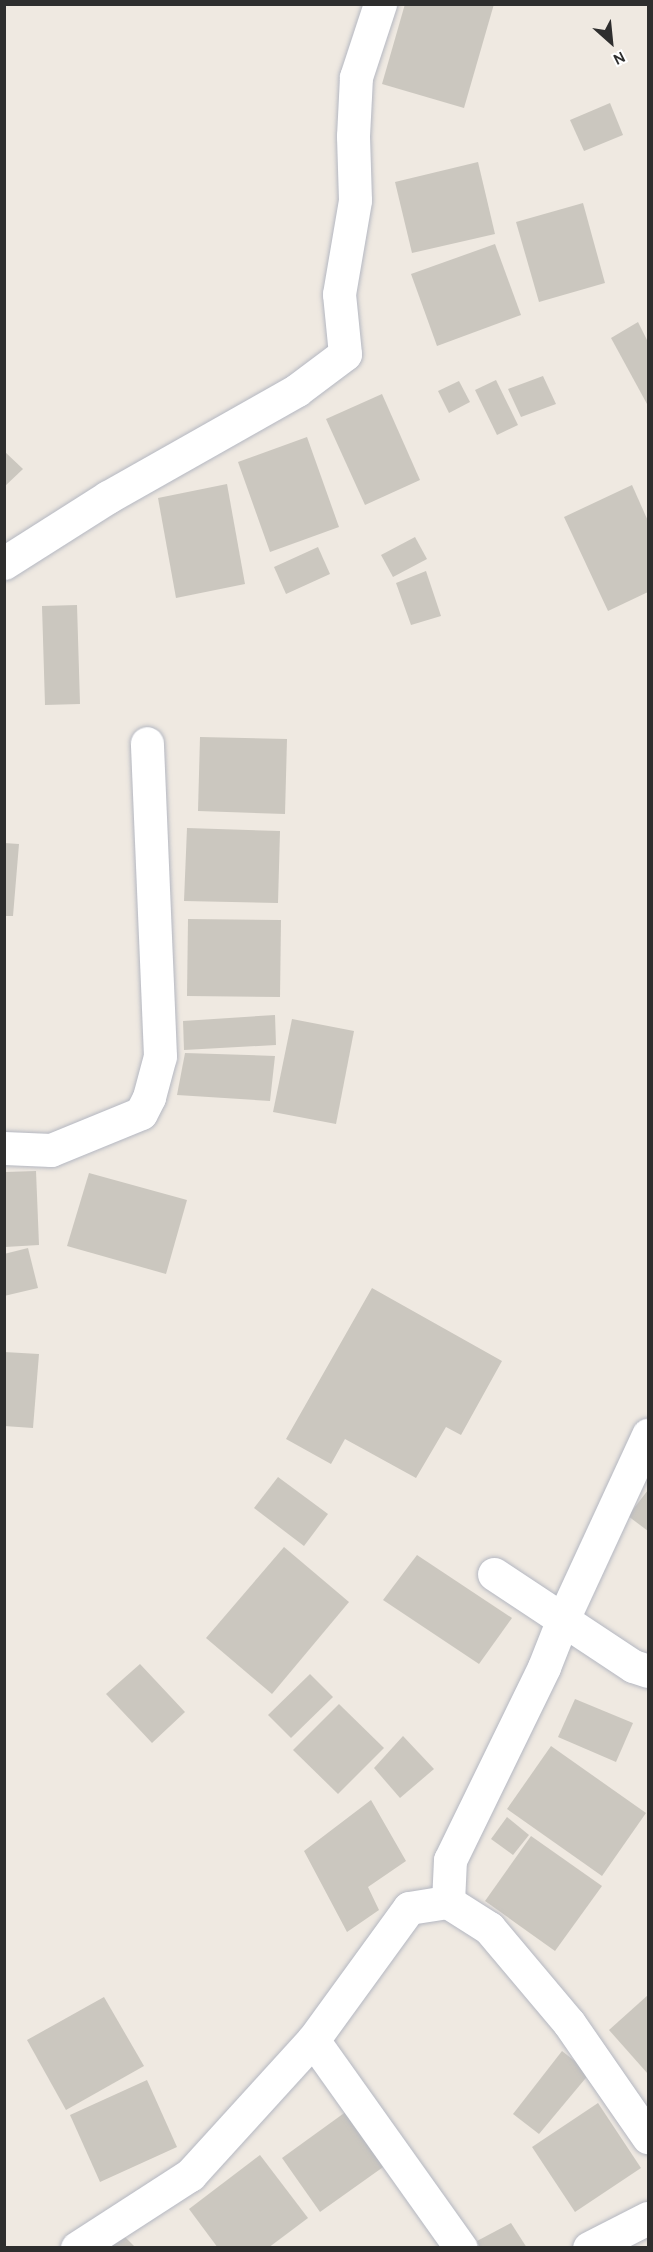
<!DOCTYPE html>
<html>
<head>
<meta charset="utf-8">
<style>
  body { margin:0 }
  #map { position:relative; width:653px; height:2252px; overflow:hidden; background:#efe9e1; font-family:Karla,sans-serif }
  div>[style] { position:absolute }
  .building>* { inset:0; background:#cbc7bf }
  .roads { filter:drop-shadow(0 0 2px #b4b7c1) drop-shadow(0 0 2px #b4b7c1) }
  .minor>* { height:33px; margin:-16.5px; padding:0 16.5px; transform-origin:16.5px; border-radius:16.5px; background:#fff }
  span { translate:-50% -50%; white-space:nowrap; text-align:center; line-height:1.15; -webkit-text-stroke:4.5px #fff; paint-order:stroke }
  .frame { position:absolute; inset:0; border:6px solid #2e2e2e; pointer-events:none }
  .north { position:absolute; left:581px; top:12px; width:60px; height:60px; -webkit-text-stroke:4px #fff; paint-order:stroke; rotate:153deg; font-size:16px; font-weight:700; line-height:24px; text-align:center; color:#2e2e2e }
  .north::after { content:''; display:block; margin:auto; width:21px; height:27px; background:#2e2e2e; clip-path:polygon(50% 0,100% 100%,50% 72%,0 100%) }
</style>
</head>
<body>
<div id="map">
  <div class="building">
    <div style="clip-path:polygon(405px 4px,494px 4px,464px 108px,382px 84px)"></div>
    <div style="clip-path:polygon(610px 103px,623px 135px,584px 151px,570px 120px)"></div>
    <div style="clip-path:polygon(478px 162px,495px 234px,412px 253px,395px 182px)"></div>
    <div style="clip-path:polygon(583px 203px,605px 283px,539px 302px,516px 222px)"></div>
    <div style="clip-path:polygon(495px 244px,521px 315px,437px 346px,411px 274px)"></div>
    <div style="clip-path:polygon(638px 322px,648px 342px,647px 404px,611px 338px)"></div>
    <div style="clip-path:polygon(543px 376px,556px 404px,521px 417px,508px 389px)"></div>
    <div style="clip-path:polygon(496px 380px,518px 425px,497px 435px,475px 390px)"></div>
    <div style="clip-path:polygon(459px 381px,470px 402px,449px 413px,438px 391px)"></div>
    <div style="clip-path:polygon(382px 394px,420px 480px,365px 505px,326px 419px)"></div>
    <div style="clip-path:polygon(307px 437px,339px 527px,270px 552px,238px 462px)"></div>
    <div style="clip-path:polygon(4px 451px,23px 469px,4px 487px)"></div>
    <div style="clip-path:polygon(227px 484px,245px 584px,176px 598px,158px 498px)"></div>
    <div style="clip-path:polygon(632px 485px,648px 521px,648px 592px,608px 611px,564px 517px)"></div>
    <div style="clip-path:polygon(415px 537px,427px 559px,393px 577px,381px 555px)"></div>
    <div style="clip-path:polygon(318px 547px,330px 574px,286px 594px,274px 567px)"></div>
    <div style="clip-path:polygon(426px 571px,441px 616px,411px 625px,396px 583px)"></div>
    <div style="clip-path:polygon(77px 605px,80px 704px,45px 705px,42px 606px)"></div>
    <div style="clip-path:polygon(200px 737px,287px 739px,285px 814px,198px 811px)"></div>
    <div style="clip-path:polygon(187px 828px,280px 831px,278px 903px,184px 901px)"></div>
    <div style="clip-path:polygon(4px 843px,19px 844px,13px 916px,4px 916px)"></div>
    <div style="clip-path:polygon(188px 919px,281px 920px,280px 997px,187px 996px)"></div>
    <div style="clip-path:polygon(275px 1015px,276px 1045px,184px 1050px,183px 1021px)"></div>
    <div style="clip-path:polygon(292px 1019px,354px 1031px,336px 1124px,273px 1112px)"></div>
    <div style="clip-path:polygon(185px 1053px,275px 1056px,270px 1101px,177px 1095px)"></div>
    <div style="clip-path:polygon(36px 1171px,39px 1245px,5px 1247px,5px 1172px)"></div>
    <div style="clip-path:polygon(89px 1173px,187px 1200px,166px 1274px,67px 1246px)"></div>
    <div style="clip-path:polygon(28px 1248px,38px 1288px,4px 1296px,4px 1254px)"></div>
    <div style="clip-path:polygon(372px 1288px,502px 1361px,461px 1435px,446px 1427px,416px 1478px,345px 1439px,331px 1464px,286px 1439px)"></div>
    <div style="clip-path:polygon(4px 1352px,39px 1354px,33px 1428px,4px 1426px)"></div>
    <div style="clip-path:polygon(278px 1477px,328px 1514px,304px 1546px,254px 1508px)"></div>
    <div style="clip-path:polygon(648px 1490px,648px 1531px,628px 1516px)"></div>
    <div style="clip-path:polygon(284px 1547px,349px 1602px,272px 1694px,206px 1638px)"></div>
    <div style="clip-path:polygon(417px 1555px,512px 1618px,479px 1664px,383px 1600px)"></div>
    <div style="clip-path:polygon(140px 1664px,185px 1712px,152px 1743px,106px 1694px)"></div>
    <div style="clip-path:polygon(310px 1674px,333px 1697px,291px 1738px,268px 1715px)"></div>
    <div style="clip-path:polygon(575px 1699px,633px 1723px,616px 1762px,558px 1737px)"></div>
    <div style="clip-path:polygon(339px 1704px,384px 1748px,338px 1794px,293px 1750px)"></div>
    <div style="clip-path:polygon(403px 1736px,434px 1769px,400px 1798px,374px 1768px)"></div>
    <div style="clip-path:polygon(551px 1746px,646px 1813px,602px 1876px,507px 1809px)"></div>
    <div style="clip-path:polygon(371px 1800px,406px 1861px,368px 1887px,379px 1910px,347px 1932px,304px 1851px)"></div>
    <div style="clip-path:polygon(507px 1817px,529px 1835px,513px 1855px,491px 1839px)"></div>
    <div style="clip-path:polygon(531px 1836px,602px 1886px,555px 1951px,485px 1901px)"></div>
    <div style="clip-path:polygon(648px 1995px,648px 2074px,609px 2030px)"></div>
    <div style="clip-path:polygon(104px 1997px,144px 2066px,66px 2110px,27px 2040px)"></div>
    <div style="clip-path:polygon(562px 2051px,590px 2073px,539px 2134px,513px 2114px)"></div>
    <div style="clip-path:polygon(147px 2080px,177px 2147px,100px 2182px,70px 2115px)"></div>
    <div style="clip-path:polygon(598px 2103px,641px 2168px,575px 2212px,532px 2147px)"></div>
    <div style="clip-path:polygon(347px 2111px,386px 2165px,320px 2212px,282px 2158px)"></div>
    <div style="clip-path:polygon(260px 2155px,308px 2218px,268px 2248px,218px 2248px,189px 2209px)"></div>
    <div style="clip-path:polygon(511px 2223px,527px 2248px,480px 2248px,477px 2241px)"></div>
    <div style="clip-path:polygon(122px 2234px,136px 2248px,108px 2248px)"></div>
  </div>
  <div class="roads">
    <div class="minor">
      <div style="left:4px;top:563px;width:123px;rotate:-32.4deg"></div>
      <div style="left:108px;top:497px;width:217px;rotate:-29.5deg"></div>
      <div style="left:297px;top:390px;width:60px;rotate:-36.9deg"></div>
      <div style="left:345px;top:354px;width:60px;rotate:-95.7deg"></div>
      <div style="left:339px;top:294px;width:95px;rotate:-80.3deg"></div>
      <div style="left:355px;top:200px;width:64px;rotate:-91.8deg"></div>
      <div style="left:353px;top:136px;width:59px;rotate:-87.1deg"></div>
      <div style="left:356px;top:77px;width:77px;rotate:-71.8deg"></div>
      <div style="left:4px;top:1148px;width:47px;rotate:2.4deg"></div>
      <div style="left:51px;top:1150px;width:97px;rotate:-22.3deg"></div>
      <div style="left:141px;top:1113px;width:18px;rotate:-63deg"></div>
      <div style="left:149px;top:1097px;width:42px;rotate:-75deg"></div>
      <div style="left:160px;top:1056px;width:313px;rotate:-92.4deg"></div>
      <div style="left:494px;top:1574px;width:167px;rotate:33.5deg"></div>
      <div style="left:633px;top:1666px;width:16px;rotate:18deg"></div>
      <div style="left:448px;top:1902px;width:42px;rotate:-87.3deg"></div>
      <div style="left:450px;top:1860px;width:215px;rotate:-64deg"></div>
      <div style="left:544px;top:1667px;width:52px;rotate:-68.4deg"></div>
      <div style="left:563px;top:1619px;width:203px;rotate:-65.2deg"></div>
      <div style="left:313px;top:2040px;width:255px;rotate:54.6deg"></div>
      <div style="left:77px;top:2248px;width:135px;rotate:-32.9deg"></div>
      <div style="left:190px;top:2175px;width:183px;rotate:-47.7deg"></div>
      <div style="left:313px;top:2040px;width:163px;rotate:-54deg"></div>
      <div style="left:409px;top:1908px;width:39px;rotate:-9deg"></div>
      <div style="left:448px;top:1902px;width:49px;rotate:32.4deg"></div>
      <div style="left:489px;top:1928px;width:124px;rotate:49.9deg"></div>
      <div style="left:569px;top:2023px;width:139px;rotate:55.3deg"></div>
      <div style="left:589px;top:2248px;width:66px;rotate:-27deg"></div>
    </div>
  </div>
  <div class="frame"></div>
  <div class="north">N</div>
</div>
</body>
</html>
